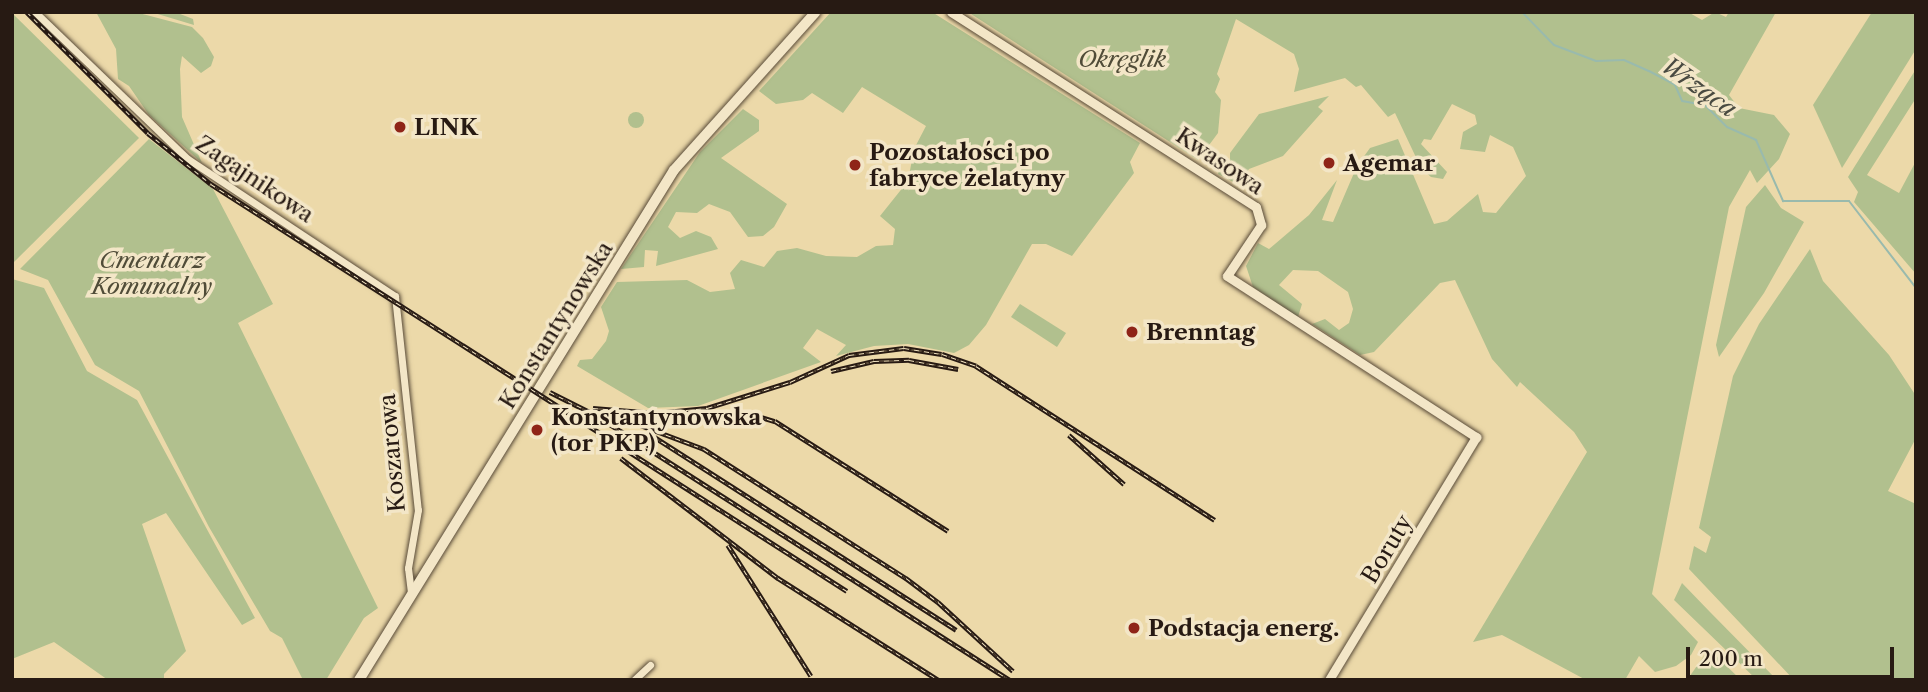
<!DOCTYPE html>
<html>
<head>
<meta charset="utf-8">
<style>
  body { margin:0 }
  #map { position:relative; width:1928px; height:692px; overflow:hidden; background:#ecd9a9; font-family:"Libre Caslon Text",serif }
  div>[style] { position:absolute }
  .green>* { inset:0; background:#b1c08e }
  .round { border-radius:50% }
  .stream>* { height:2px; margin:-1px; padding:0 1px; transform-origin:1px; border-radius:1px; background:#99baad }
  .roads { filter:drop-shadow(0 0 2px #584a38) drop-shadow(0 0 2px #584a38) }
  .minor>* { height:7px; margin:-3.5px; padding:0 3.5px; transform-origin:3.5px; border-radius:3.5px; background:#f3e6c7 }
  .tertiary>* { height:9px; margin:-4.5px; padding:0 4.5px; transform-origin:4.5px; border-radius:4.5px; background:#f3e6c7 }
  .secondary>* { height:10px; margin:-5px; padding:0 5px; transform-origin:5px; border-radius:5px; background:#f3e6c7 }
  .rail>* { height:4.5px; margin-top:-2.25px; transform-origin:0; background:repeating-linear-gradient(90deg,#f3e6c7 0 5px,#271a13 0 10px); box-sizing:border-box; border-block:2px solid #271a13 }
  .dots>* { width:19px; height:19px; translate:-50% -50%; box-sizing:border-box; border:4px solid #f3e6c7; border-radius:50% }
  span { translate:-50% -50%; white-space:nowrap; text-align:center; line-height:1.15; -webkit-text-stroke:7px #f3e6c7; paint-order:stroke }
  .park-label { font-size:23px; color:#504c38; font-style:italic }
  .poi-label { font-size:23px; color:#271a13; font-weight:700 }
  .left { translate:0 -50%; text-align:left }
  .street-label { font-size:23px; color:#271a13 }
  .water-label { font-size:24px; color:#494a41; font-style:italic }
  .frame { position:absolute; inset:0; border:14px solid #271a13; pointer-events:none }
  .scale { position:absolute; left:1686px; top:647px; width:208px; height:32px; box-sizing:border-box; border:4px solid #271a13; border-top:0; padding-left:9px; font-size:21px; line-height:24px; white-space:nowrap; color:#271a13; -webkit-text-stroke:5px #f3e6c7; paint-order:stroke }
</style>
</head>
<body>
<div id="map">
  <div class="green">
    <div style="clip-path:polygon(96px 12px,135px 12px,192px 27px,203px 38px,214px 57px,211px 66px,201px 73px,182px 56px,180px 69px,182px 117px,202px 163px,149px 115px,129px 86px,118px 79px,116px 49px)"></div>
    <div style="clip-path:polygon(151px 12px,175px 12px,193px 19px,194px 25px)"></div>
    <div style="clip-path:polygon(831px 12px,932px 12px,1140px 143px,1130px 162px,1134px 173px,1072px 256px,1046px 244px,1032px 244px,986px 325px,969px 345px,954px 353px,908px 344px,874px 346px,836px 356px,846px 345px,817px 329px,803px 348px,821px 362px,698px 406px,648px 408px,577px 366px,580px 360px,592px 359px,606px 341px,609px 331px,601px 307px,617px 282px,687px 280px,710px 292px,735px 289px,730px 273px,741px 260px,764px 267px,777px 251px,797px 248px,826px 256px,857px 257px,876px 246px,893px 245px,895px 229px,880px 216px,908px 181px,914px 149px,926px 126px,862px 87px,843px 113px,812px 93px,803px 100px,776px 104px,759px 91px)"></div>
    <div style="clip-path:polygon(968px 12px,1688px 12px,1702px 20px,1715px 12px,1726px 17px,1729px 12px,1776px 12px,1729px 95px,1739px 108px,1774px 115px,1790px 134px,1779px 159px,1757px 183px,1750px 170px,1729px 207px,1652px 594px,1698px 642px,1691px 655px,1676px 666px,1655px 672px,1639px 656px,1625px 680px,1586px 680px,1502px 635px,1473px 642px,1587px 452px,1574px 432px,1520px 382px,1517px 387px,1492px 359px,1455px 280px,1440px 283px,1374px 352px,1360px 355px,1312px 324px,1325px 319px,1339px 330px,1349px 323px,1353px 309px,1348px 292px,1318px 271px,1293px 270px,1279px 285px,1302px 304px,1298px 317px,1253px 287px,1246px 266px,1258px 243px,1269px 249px,1309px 215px,1337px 180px,1322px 220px,1333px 222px,1357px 166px,1370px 148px,1398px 139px,1434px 224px,1447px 221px,1478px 194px,1483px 212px,1496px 213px,1526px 176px,1513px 147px,1490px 135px,1485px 152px,1460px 149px,1463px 132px,1477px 124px,1475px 115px,1452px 104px,1431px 140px,1424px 139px,1421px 144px,1447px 172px,1443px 179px,1431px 177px,1421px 168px,1395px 113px,1388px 117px,1361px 85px,1356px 87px,1345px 78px,1294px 92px,1299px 69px,1294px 54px,1236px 19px,1217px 74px,1220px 79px,1215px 92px,1221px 100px,1218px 133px,1198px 160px)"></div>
    <div style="clip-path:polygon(1872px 12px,1916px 12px,1916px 49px,1842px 168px,1813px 105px)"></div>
    <div style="clip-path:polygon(12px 13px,139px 138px,12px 264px)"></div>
    <div style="clip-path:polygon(1916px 69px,1916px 98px,1867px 175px,1899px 193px,1916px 161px,1916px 274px,1854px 202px,1858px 192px,1848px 177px)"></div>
    <div style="clip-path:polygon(1329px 96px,1318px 107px,1323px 111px,1283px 156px,1249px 169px,1239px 185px,1218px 174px,1220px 168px,1230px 171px,1230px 153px,1259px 114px)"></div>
    <div style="clip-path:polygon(743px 109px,759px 120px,759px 131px,721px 158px,787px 204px,774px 227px,763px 236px,748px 237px,730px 212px,709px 204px,697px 213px,676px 212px,668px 227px,680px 238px,696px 231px,711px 237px,718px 249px,656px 266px,658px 251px,645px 250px,644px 267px,621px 269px,700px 152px)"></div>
    <div class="round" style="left:628px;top:112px;width:16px;height:16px"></div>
    <div style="clip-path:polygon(149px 139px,213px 189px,273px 304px,238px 323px,378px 608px,364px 618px,326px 680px,303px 680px,282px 638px,270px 631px,209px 527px,139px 391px,95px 365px,48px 280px,20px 269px)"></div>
    <div style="clip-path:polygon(1765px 185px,1781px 208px,1804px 222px,1764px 293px,1719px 357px,1716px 345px,1746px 207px)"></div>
    <div style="clip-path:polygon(1810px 249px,1823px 281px,1889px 355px,1916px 396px,1916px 438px,1888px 491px,1916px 504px,1916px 680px,1794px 680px,1689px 569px,1694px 546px,1706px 553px,1711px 537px,1699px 528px,1733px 376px,1759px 324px)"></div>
    <div style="clip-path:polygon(12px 279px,44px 288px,87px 371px,137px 400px,255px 618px,242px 625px,166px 513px,142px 524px,186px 651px,164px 674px,164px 680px,108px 680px,54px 642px,12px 659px)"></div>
    <div style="clip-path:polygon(1020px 304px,1066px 333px,1057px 347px,1011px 317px)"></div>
    <div style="clip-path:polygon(1682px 583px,1710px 612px,1777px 680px,1757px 680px,1674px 600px)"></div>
    <div style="clip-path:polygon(1709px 649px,1741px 680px,1687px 680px)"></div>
  </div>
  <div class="stream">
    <div style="left:1522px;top:12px;width:46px;rotate:45.9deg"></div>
    <div style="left:1554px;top:45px;width:45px;rotate:20.9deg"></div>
    <div style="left:1596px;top:61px;width:28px;rotate:-2deg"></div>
    <div style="left:1624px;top:60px;width:27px;rotate:24deg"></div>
    <div style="left:1649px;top:71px;width:30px;rotate:28deg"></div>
    <div style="left:1675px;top:85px;width:17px;rotate:66deg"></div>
    <div style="left:1682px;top:101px;width:23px;rotate:10deg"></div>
    <div style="left:1705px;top:105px;width:31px;rotate:45deg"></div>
    <div style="left:1727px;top:127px;width:32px;rotate:24deg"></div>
    <div style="left:1756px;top:140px;width:67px;rotate:66.1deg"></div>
    <div style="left:1783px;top:201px;width:66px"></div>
    <div style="left:1849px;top:201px;width:110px;rotate:52.4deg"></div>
  </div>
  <div class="roads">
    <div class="minor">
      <div style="left:35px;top:12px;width:212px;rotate:43.9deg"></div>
      <div style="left:188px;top:159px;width:248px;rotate:33.5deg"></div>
      <div style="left:395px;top:296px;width:215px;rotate:83.9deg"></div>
      <div style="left:418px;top:510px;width:59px;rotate:99.8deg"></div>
      <div style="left:408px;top:568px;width:26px;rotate:83deg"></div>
      <div style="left:634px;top:680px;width:22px;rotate:-43deg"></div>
    </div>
    <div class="tertiary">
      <div style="left:951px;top:12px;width:362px;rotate:32.6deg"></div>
      <div style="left:1256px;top:207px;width:19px;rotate:74deg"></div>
      <div style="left:1261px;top:225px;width:61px;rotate:123.7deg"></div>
      <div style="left:1227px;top:276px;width:297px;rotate:32.9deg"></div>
      <div style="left:1476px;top:437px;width:284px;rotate:121.2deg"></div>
    </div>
    <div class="secondary">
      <div style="left:359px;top:680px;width:599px;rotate:-58.3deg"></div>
      <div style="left:674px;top:170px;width:212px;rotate:-48.1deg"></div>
    </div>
  </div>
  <div class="rail">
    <div style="left:27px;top:12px;width:171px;rotate:45deg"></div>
    <div style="left:148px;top:133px;width:81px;rotate:39deg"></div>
    <div style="left:211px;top:184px;width:755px;rotate:32.62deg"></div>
    <div style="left:831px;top:371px;width:44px;rotate:-13.1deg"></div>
    <div style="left:874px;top:361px;width:35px;rotate:-2deg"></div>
    <div style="left:909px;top:360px;width:50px;rotate:10.4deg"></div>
    <div style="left:550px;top:392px;width:49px;rotate:26.6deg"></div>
    <div style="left:594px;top:414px;width:494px;rotate:32.6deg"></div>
    <div style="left:593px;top:408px;width:63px;rotate:4.5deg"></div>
    <div style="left:656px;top:413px;width:51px;rotate:-5.6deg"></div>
    <div style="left:707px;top:408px;width:87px;rotate:-17.4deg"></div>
    <div style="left:790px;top:382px;width:65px;rotate:-24.6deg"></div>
    <div style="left:849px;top:355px;width:55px;rotate:-7.3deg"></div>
    <div style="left:904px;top:348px;width:38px;rotate:9deg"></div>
    <div style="left:942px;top:354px;width:36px;rotate:19deg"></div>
    <div style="left:976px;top:366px;width:284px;rotate:32.8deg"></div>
    <div style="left:714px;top:412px;width:34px;rotate:2deg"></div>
    <div style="left:748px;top:413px;width:28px;rotate:17deg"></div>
    <div style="left:775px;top:421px;width:205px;rotate:32.4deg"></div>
    <div style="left:619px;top:417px;width:91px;rotate:20.6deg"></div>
    <div style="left:704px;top:449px;width:240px;rotate:32.6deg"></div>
    <div style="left:906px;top:578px;width:40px;rotate:37deg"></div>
    <div style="left:938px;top:602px;width:102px;rotate:42.6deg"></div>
    <div style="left:1069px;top:435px;width:74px;rotate:41.7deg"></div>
    <div style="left:653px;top:436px;width:360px;rotate:32.6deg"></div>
    <div style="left:621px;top:458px;width:198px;rotate:37.4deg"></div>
    <div style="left:778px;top:578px;width:191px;rotate:32.4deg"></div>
    <div style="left:728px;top:545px;width:155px;rotate:57.6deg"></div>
  </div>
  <div class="dots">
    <div style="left:400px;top:127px;background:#8f2418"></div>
    <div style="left:1329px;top:163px;background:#8f2418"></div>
    <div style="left:855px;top:165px;background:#8f2418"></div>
    <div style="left:1132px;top:332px;background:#8f2418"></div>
    <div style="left:537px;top:430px;background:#8f2418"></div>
    <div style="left:1134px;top:628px;background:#8f2418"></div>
  </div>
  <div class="park-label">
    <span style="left:1122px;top:59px">Okręglik</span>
    <span style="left:152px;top:273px">Cmentarz<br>Komunalny</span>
  </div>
  <div class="poi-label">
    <span class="left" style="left:414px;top:127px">LINK</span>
    <span class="left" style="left:869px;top:165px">Pozostałości po<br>fabryce żelatyny</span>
    <span class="left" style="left:1343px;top:163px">Agemar</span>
    <span class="left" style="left:1146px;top:332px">Brenntag</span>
    <span class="left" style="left:551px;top:430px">Konstantynowska<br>(tor PKP)</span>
    <span class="left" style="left:1148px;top:628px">Podstacja energ.</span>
  </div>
  <div class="street-label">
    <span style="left:1220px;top:161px;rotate:34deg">Kwasowa</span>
    <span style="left:255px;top:179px;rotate:34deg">Zagajnikowa</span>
    <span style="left:556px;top:325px;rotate:-58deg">Konstantynowska</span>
    <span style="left:392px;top:453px;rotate:-95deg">Koszarowa</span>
    <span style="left:1387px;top:549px;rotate:-59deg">Boruty</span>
  </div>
  <div class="water-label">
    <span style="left:1699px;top:87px;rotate:35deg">Wrząca</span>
  </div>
  <div class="frame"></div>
  <div class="scale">200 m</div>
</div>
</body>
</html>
